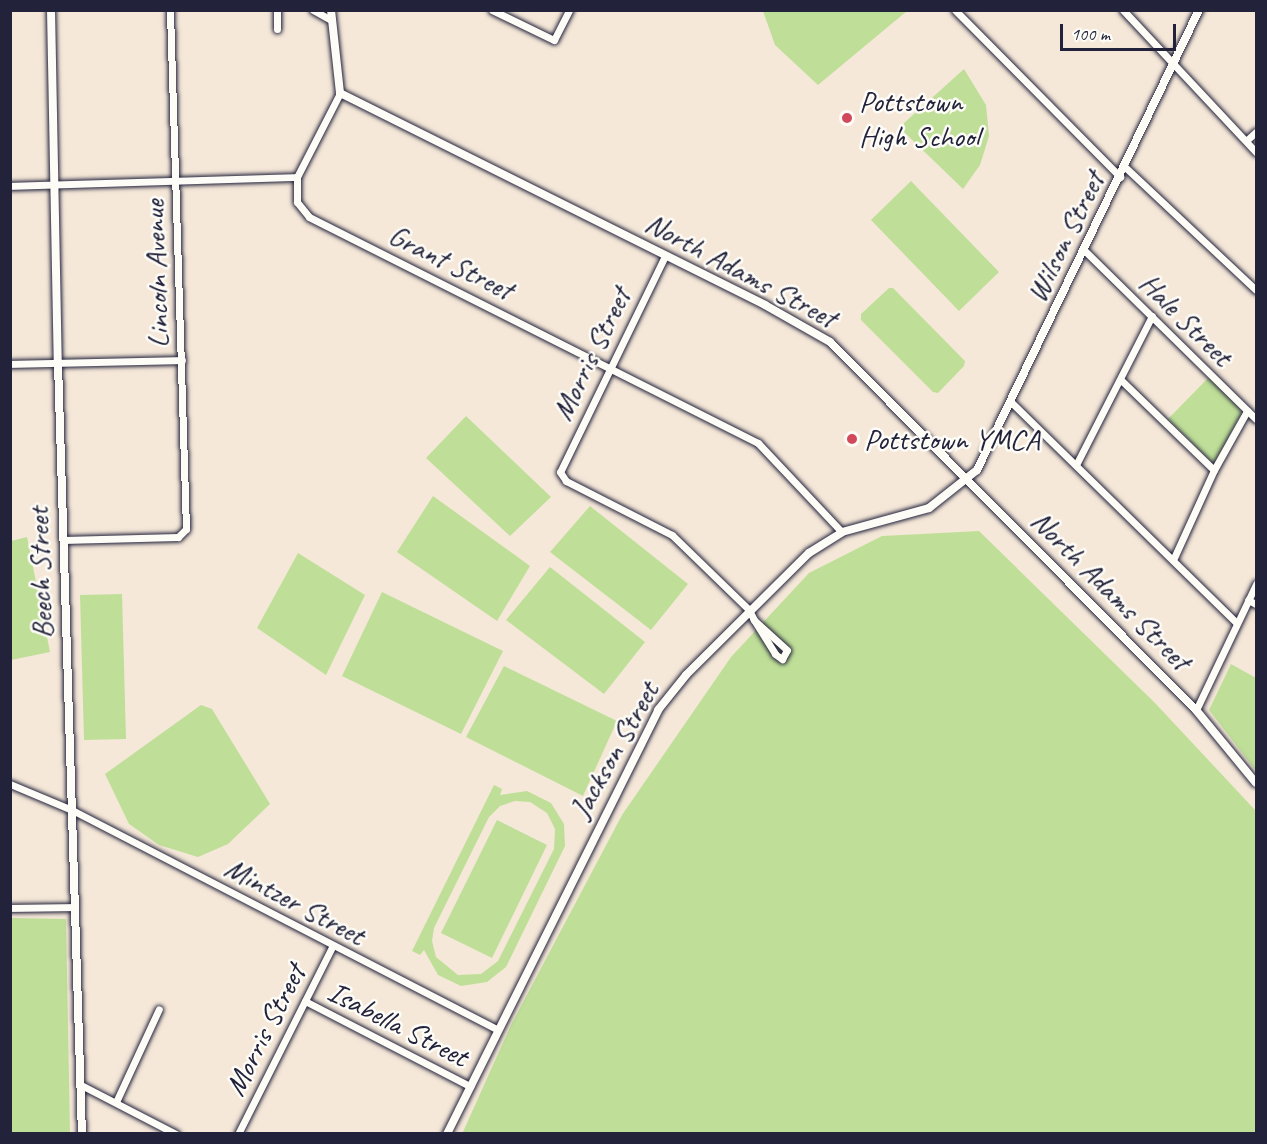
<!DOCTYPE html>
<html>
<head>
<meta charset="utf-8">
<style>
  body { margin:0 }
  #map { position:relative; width:1267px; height:1144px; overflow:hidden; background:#f5e8d9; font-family:Caveat,sans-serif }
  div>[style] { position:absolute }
  .green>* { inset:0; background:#bfdf98 }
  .roads { filter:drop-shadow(0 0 2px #22223b) drop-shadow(0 0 2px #22223b) }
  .minor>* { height:7px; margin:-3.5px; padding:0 3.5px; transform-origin:3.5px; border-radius:3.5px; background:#fdfcf7 }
  .tertiary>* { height:8px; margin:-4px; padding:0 4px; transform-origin:4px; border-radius:4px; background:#fdfcf7 }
  .dots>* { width:16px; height:16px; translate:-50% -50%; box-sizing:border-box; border:3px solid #fdfcf7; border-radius:50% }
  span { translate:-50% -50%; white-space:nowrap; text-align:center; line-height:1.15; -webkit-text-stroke:5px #fdfcf7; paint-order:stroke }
  .poi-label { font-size:30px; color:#22223b }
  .left { translate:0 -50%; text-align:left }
  .street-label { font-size:30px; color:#22223b }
  .frame { position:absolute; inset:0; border:12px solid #22223b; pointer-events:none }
  .scale { position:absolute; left:1060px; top:24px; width:116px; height:27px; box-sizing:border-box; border:3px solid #22223b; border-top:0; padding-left:8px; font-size:18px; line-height:21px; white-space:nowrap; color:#22223b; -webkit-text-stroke:4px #fdfcf7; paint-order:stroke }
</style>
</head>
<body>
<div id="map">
  <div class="green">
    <div style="clip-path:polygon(763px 11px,763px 10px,907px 11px,818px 85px,775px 45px)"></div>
    <div style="clip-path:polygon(964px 69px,986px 105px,989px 136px,980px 165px,963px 189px,904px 132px,904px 123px)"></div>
    <div style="clip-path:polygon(911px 181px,999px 272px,959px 311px,871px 220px)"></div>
    <div style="clip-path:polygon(889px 288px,893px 288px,965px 361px,964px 366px,938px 393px,933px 392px,861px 320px,861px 314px)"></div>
    <div style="clip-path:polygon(1209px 377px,1239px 407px,1241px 414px,1214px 464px,1168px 419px)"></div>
    <div style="clip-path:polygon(466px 416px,551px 497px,510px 536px,426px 458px)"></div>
    <div style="clip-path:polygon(433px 496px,530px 566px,497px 621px,397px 552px)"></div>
    <div style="clip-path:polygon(590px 506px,688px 584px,651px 630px,550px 552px)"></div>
    <div style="clip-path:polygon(979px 531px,1155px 703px,1256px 811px,1256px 1133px,462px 1134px,511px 1025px,622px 815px,731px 657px,809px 573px,882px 536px)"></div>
    <div style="clip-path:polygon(27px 537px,50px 652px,11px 660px,11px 541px)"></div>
    <div style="clip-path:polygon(298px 553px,365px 595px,326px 675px,257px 628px)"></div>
    <div style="clip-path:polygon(550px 567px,645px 642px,604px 694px,506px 620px)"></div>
    <div style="clip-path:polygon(382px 592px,503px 651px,461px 734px,342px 676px)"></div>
    <div style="clip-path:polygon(122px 594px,126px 739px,84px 740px,80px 595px)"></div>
    <div style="clip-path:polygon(1231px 664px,1256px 678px,1256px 771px,1209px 710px)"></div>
    <div style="clip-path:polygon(504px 666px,617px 721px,583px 796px,466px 737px)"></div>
    <div style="clip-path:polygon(201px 705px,212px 709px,270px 804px,228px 844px,198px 857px,159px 845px,129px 824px,105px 774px)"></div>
    <div style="clip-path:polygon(evenodd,494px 785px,502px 789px,500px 795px,527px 791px,551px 803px,564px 824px,565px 846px,506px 967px,487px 982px,461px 986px,438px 975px,424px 950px,420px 955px,412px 951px,494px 785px,515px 801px,530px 802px,547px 813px,555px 829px,554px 849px,498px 961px,481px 974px,458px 975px,436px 957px,432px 941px,434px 928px,489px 817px,500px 806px,515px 801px)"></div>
    <div style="clip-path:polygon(497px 820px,547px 845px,492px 958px,441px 933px)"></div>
    <div style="clip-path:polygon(11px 918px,66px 919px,70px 1133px,11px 1133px)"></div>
  </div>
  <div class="roads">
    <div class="minor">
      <div style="left:277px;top:10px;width:19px;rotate:90deg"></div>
      <div style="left:313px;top:10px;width:21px;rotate:29deg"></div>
      <div style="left:492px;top:10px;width:69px;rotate:25.8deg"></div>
      <div style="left:554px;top:40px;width:34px;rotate:-63deg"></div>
      <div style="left:955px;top:10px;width:235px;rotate:45.3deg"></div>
      <div style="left:1123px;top:10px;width:195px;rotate:46.9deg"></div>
      <div style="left:340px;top:93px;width:94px;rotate:117.1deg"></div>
      <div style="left:297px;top:177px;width:25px;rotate:90deg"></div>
      <div style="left:297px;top:202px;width:19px;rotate:51deg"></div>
      <div style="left:309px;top:217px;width:503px;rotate:26.72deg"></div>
      <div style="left:758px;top:443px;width:122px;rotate:46.7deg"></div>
      <div style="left:1247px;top:140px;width:12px;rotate:-42deg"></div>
      <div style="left:1125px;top:167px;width:180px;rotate:43.2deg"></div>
      <div style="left:10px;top:186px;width:287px;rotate:-1.8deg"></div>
      <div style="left:1084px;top:250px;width:241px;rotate:44.5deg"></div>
      <div style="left:665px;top:256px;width:240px;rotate:115.9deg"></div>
      <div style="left:560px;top:472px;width:11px;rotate:56deg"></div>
      <div style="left:566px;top:481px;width:119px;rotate:27deg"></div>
      <div style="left:672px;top:535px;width:107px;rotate:44.2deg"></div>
      <div style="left:749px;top:610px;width:11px;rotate:63deg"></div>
      <div style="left:754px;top:620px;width:40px;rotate:58deg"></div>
      <div style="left:775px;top:654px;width:9px;rotate:36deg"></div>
      <div style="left:782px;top:659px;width:10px;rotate:-61deg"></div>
      <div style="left:787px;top:650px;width:45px;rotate:-137.7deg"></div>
      <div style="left:10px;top:364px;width:172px;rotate:-1.3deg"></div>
      <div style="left:1121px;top:380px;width:129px;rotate:44.1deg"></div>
      <div style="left:1012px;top:403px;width:313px;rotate:44.4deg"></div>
      <div style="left:1077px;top:463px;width:165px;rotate:-63deg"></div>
      <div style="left:63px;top:540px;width:115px;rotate:-1.5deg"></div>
      <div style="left:178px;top:537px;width:11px;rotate:-45deg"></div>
      <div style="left:186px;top:529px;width:519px;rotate:-91.77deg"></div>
      <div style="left:1173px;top:560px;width:99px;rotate:-65.5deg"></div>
      <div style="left:1214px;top:470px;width:68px;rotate:-60.8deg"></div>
      <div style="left:1248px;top:600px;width:9px;rotate:27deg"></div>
      <div style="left:1196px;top:710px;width:140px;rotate:-64.5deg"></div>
      <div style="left:10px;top:784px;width:67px;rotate:22.8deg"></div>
      <div style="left:72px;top:810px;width:479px;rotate:27.3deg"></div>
      <div style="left:10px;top:908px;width:65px;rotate:-0.9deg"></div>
      <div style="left:305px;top:1001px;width:186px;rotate:27.3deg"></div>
      <div style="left:81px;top:1085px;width:107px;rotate:27.3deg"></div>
      <div style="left:116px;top:1102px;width:102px;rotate:-65.2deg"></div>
      <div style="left:238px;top:1134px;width:209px;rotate:-63.3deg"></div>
    </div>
    <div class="tertiary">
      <div style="left:51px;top:10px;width:353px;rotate:88.9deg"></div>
      <div style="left:58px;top:363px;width:771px;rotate:88.22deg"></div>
      <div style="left:331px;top:10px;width:83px;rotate:83.8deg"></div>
      <div style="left:340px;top:93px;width:475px;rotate:26.5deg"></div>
      <div style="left:765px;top:305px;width:75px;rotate:29.6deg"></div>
      <div style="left:830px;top:342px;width:519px;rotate:45.16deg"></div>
      <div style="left:1196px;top:710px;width:94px;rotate:50.6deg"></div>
      <div style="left:447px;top:1134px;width:474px;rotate:-63.5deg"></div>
      <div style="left:658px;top:710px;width:45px;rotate:-51.3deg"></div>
      <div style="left:686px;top:675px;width:173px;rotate:-44.8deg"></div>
      <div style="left:809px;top:553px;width:39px;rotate:-32deg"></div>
      <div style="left:842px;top:532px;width:90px;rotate:-15.4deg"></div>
      <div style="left:929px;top:508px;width:61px;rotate:-38.4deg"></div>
      <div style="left:977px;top:470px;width:511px;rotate:-64.24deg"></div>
    </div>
  </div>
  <div class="dots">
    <div style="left:847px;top:118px;background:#d1495b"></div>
    <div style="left:852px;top:439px;background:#d1495b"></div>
  </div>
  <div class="poi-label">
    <span class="left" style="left:859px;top:118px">Pottstown<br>High School</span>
    <span class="left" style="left:864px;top:439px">Pottstown YMCA</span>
  </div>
  <div class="street-label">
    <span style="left:1065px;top:237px;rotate:-64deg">Wilson Street</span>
    <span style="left:451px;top:262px;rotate:26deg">Grant Street</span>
    <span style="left:741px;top:270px;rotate:28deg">North Adams Street</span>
    <span style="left:156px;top:274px;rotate:-92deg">Lincoln Avenue</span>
    <span style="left:1186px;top:319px;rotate:45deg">Hale Street</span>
    <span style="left:591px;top:354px;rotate:-64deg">Morris Street</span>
    <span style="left:40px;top:573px;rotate:-92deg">Beech Street</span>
    <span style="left:1111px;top:590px;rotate:45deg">North Adams Street</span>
    <span style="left:614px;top:750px;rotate:-61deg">Jackson Street</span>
    <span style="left:295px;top:901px;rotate:28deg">Mintzer Street</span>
    <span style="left:398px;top:1024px;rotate:27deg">Isabella Street</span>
    <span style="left:265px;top:1030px;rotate:-63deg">Morris Street</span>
  </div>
  <div class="frame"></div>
  <div class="scale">100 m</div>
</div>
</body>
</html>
